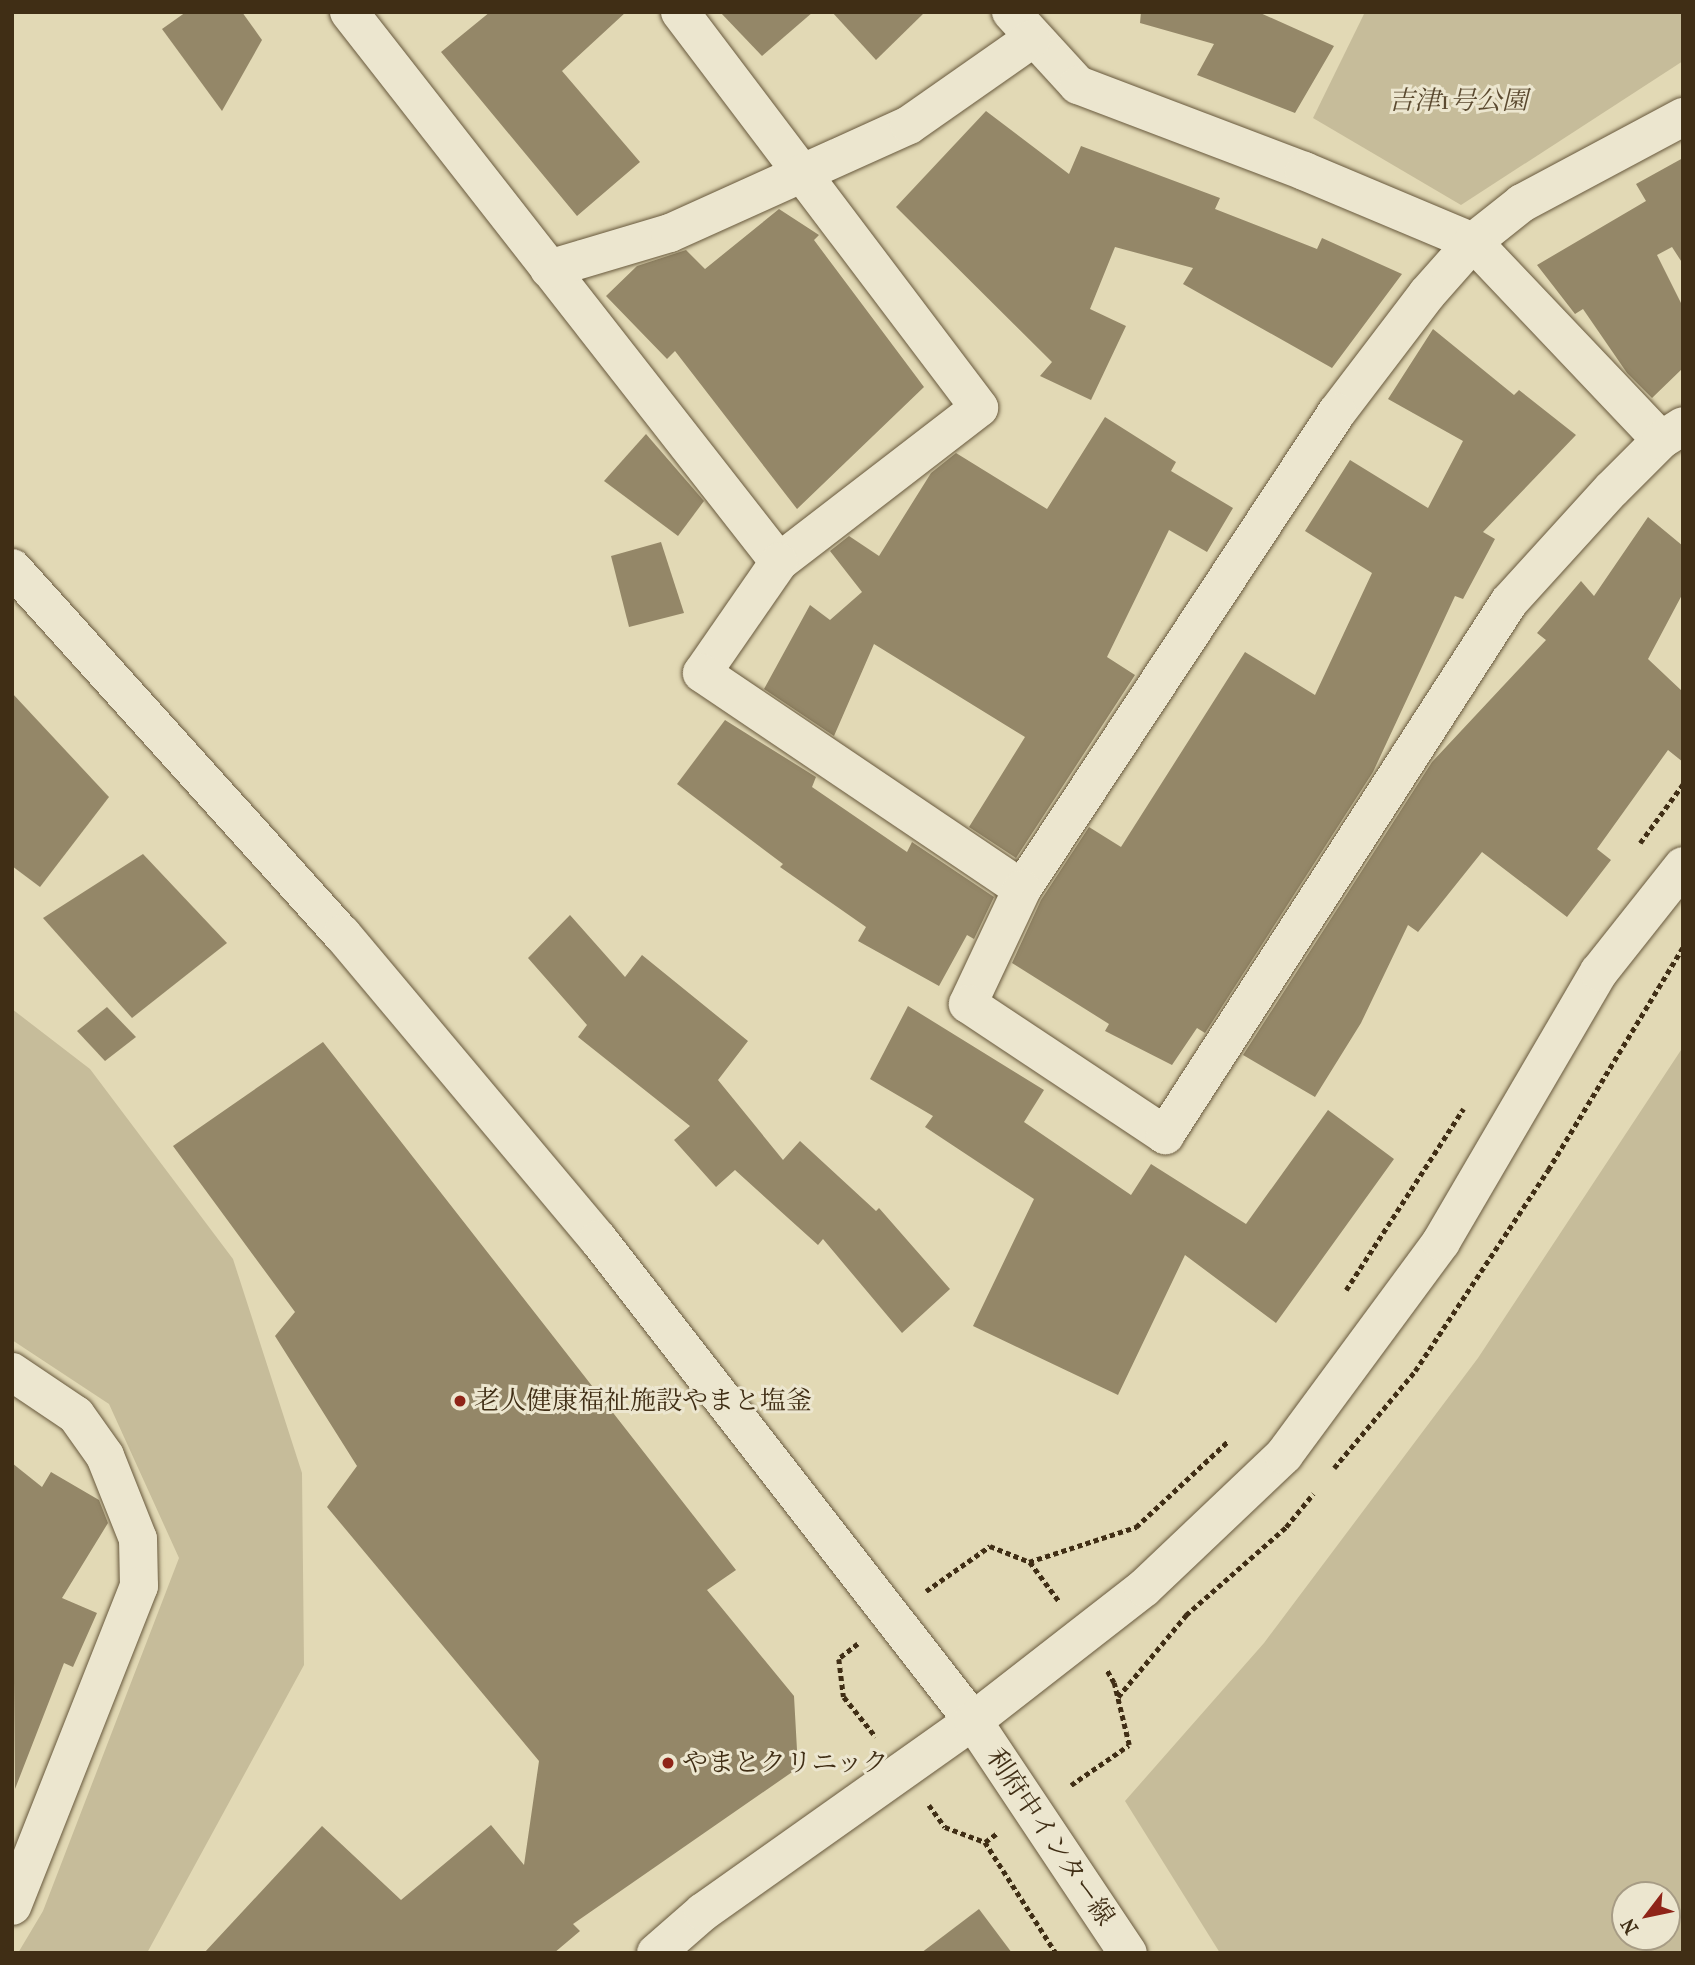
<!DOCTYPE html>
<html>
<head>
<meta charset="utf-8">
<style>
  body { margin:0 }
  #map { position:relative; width:1695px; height:1965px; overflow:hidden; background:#e2d9b5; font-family:"IM FELL French Canon","Noto Serif JP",serif }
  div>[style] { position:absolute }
  .green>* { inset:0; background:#c6bc9a }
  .building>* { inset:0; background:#948768 }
  .path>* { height:4.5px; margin-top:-2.25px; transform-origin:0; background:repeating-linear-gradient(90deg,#402e15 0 5px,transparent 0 8.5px) }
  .roads { filter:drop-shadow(0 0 2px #68593d) drop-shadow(0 0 2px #68593d) }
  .minor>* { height:38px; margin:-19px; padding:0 19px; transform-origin:19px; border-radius:19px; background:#ece6cf }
  .tertiary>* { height:38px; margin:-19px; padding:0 19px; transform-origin:19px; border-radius:19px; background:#ece6cf }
  .secondary>* { height:38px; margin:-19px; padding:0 19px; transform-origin:19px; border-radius:19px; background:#ece6cf }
  .dots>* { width:19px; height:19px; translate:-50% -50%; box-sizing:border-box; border:4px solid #ece6cf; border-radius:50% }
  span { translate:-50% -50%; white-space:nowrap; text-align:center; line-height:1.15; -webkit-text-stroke:6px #ece6cf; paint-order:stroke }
  .park-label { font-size:26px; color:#5b4a30; font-style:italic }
  .poi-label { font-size:26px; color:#402e15 }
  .left { translate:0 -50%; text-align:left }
  .street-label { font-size:26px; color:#402e15 }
  .frame { position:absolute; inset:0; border:14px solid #402e15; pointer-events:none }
  .north { position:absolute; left:1611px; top:1881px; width:70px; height:70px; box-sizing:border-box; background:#ece6cf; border:2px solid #a79c85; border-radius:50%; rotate:238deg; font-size:19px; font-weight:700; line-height:28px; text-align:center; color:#402e15 }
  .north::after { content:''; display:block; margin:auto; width:24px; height:32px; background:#8f2418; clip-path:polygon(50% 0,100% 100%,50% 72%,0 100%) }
</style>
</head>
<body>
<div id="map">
  <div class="green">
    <div style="clip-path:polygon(1365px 12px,1683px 12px,1683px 61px,1461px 205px,1313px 118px)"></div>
    <div style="clip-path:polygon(12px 1009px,90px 1069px,233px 1259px,302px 1473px,304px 1665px,147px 1953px,18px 1953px,43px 1911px,179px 1558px,109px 1404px,12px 1340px)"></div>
    <div style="clip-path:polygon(evenodd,1683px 1047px,1683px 1953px,1220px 1953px,1125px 1801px,1264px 1643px,1478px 1358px,1683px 1047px,1625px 1895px,1667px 1895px,1667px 1937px,1625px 1937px,1625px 1895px)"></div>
  </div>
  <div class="building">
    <div style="clip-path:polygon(186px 12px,242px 12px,262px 40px,222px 111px,162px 29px)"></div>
    <div style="clip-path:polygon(490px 12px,626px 12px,562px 71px,640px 162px,577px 216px,441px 52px)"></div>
    <div style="clip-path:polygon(720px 12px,813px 12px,762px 56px)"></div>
    <div style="clip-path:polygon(832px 12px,925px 12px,876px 60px)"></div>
    <div style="clip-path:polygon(1141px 12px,1258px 12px,1334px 46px,1295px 113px,1197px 75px,1214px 44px,1140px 23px)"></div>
    <div style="clip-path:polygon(986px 111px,1069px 174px,1081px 146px,1220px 198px,1215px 209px,1317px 249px,1322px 238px,1402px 274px,1332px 368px,1183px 284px,1193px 268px,1115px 247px,1090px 309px,1126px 326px,1091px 400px,1040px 376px,1052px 362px,896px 207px)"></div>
    <div style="clip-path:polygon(1683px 158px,1683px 264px,1672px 247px,1657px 255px,1683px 307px,1683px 368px,1652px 398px,1627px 373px,1583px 309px,1575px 314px,1537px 265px,1646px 201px,1636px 184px)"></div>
    <div style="clip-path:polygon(779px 209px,819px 235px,814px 240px,924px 387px,797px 509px,675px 351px,667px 359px,606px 296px,637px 266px,686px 250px,705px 269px)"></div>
    <div style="clip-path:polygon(1433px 329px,1514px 395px,1519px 390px,1576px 435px,1483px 532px,1495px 539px,1463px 599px,1455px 596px,1373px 772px,1205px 1033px,1197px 1028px,1172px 1065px,1105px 1031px,1109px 1024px,1012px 963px,1041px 900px,1089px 827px,1121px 847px,1245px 652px,1315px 695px,1372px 573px,1305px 531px,1350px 460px,1428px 508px,1463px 441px,1388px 399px)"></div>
    <div style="clip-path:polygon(1105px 417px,1176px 462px,1171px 471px,1233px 508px,1207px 552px,1169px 530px,1107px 657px,1135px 675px,1016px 858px,969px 827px,1025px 737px,874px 644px,834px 736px,764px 689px,810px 605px,830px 620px,862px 592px,830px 551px,849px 536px,879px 556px,931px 473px,956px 453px,1047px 509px)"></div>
    <div style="clip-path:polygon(646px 434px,704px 501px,678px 536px,604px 481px)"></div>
    <div style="clip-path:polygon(1648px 517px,1683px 546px,1683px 593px,1648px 659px,1683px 692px,1683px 762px,1668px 750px,1597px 849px,1611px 860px,1567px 917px,1482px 852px,1418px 932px,1408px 925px,1361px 1023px,1315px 1097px,1243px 1055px,1432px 762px,1546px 640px,1537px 633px,1581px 581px,1594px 596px)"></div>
    <div style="clip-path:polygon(661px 542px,684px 613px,629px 627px,611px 556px)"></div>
    <div style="clip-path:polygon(12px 693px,109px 797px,40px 887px,12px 866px)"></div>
    <div style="clip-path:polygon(725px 720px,816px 777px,812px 787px,907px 852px,912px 842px,994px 897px,974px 939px,967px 935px,939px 986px,858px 941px,866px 927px,780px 867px,783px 864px,677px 784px)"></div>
    <div style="clip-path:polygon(143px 854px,227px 943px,132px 1018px,43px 918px)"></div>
    <div style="clip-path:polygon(570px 915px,625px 977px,642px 955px,748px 1041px,718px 1080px,783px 1160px,800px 1141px,876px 1211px,879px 1208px,950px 1289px,902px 1333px,823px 1239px,818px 1245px,735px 1170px,716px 1187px,674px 1140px,690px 1126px,578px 1037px,587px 1025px,528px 958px)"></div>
    <div style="clip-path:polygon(908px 1006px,1044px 1090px,1024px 1122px,1131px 1195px,1151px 1164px,1246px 1224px,1328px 1110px,1394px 1159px,1276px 1323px,1185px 1255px,1118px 1395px,973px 1326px,1034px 1199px,925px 1127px,933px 1116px,870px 1079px)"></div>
    <div style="clip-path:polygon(107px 1007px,136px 1037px,105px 1061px,77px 1031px)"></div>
    <div style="clip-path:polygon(323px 1042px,736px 1570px,707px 1590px,794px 1696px,798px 1768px,573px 1924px,580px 1931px,554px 1953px,204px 1953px,322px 1826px,401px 1900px,491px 1825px,524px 1865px,539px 1761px,327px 1507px,357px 1466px,275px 1336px,295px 1312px,173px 1146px)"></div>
    <div style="clip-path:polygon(12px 1463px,42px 1487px,51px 1472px,99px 1500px,108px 1523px,62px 1598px,97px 1613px,73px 1667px,64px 1663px,15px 1789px)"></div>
    <div style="clip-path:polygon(979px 1909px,1012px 1953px,921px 1953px)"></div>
  </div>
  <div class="path">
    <div style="left:1640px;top:843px;width:73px;rotate:-53.9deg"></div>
    <div style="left:1346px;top:1290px;width:216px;rotate:-57.1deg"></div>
    <div style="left:1334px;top:1468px;width:126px;rotate:-50.1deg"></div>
    <div style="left:1415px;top:1371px;width:241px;rotate:-56.5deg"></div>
    <div style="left:1548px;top:1170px;width:261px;rotate:-58.8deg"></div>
    <div style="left:1029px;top:1562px;width:113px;rotate:-18.1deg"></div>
    <div style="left:1136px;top:1527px;width:125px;rotate:-43deg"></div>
    <div style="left:926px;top:1591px;width:78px;rotate:-35.1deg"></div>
    <div style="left:990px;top:1546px;width:43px;rotate:21.8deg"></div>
    <div style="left:1030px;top:1562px;width:49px;rotate:53.4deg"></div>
    <div style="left:858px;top:1644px;width:24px;rotate:142deg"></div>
    <div style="left:839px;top:1659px;width:38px;rotate:83deg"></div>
    <div style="left:844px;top:1697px;width:51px;rotate:51.3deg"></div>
    <div style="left:1118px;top:1697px;width:107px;rotate:-50.3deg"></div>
    <div style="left:1186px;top:1615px;width:133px;rotate:-41.3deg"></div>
    <div style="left:1286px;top:1527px;width:43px;rotate:-50.7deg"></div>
    <div style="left:1071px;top:1785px;width:70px;rotate:-34.6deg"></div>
    <div style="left:1129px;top:1745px;width:64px;rotate:-103.6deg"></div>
    <div style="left:1114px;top:1683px;width:14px;rotate:-120deg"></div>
    <div style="left:929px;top:1805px;width:27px;rotate:54deg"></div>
    <div style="left:945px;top:1827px;width:43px;rotate:20.6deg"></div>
    <div style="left:985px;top:1842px;width:132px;rotate:57.4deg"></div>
    <div style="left:985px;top:1842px;width:14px;rotate:-36deg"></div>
  </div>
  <div class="roads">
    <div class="minor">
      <div style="left:349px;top:12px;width:698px;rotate:51.98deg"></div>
      <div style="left:680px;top:12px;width:496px;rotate:52.9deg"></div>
      <div style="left:979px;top:408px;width:252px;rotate:142.4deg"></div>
      <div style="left:779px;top:562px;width:135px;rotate:124.7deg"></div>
      <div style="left:702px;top:673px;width:386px;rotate:34deg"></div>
      <div style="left:1011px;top:12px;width:99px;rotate:47.5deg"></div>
      <div style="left:1078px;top:85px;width:242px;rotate:20.8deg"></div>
      <div style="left:1304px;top:171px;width:183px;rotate:22.8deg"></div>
      <div style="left:1473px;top:242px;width:273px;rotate:46.5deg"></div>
      <div style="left:1683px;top:117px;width:183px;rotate:151.9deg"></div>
      <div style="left:1522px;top:203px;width:63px;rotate:141.5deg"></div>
      <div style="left:1473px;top:242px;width:69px;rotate:131.5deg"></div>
      <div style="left:1427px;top:294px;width:148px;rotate:127.3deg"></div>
      <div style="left:1337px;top:412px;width:572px;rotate:123.44deg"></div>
      <div style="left:1022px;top:889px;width:127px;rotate:115.2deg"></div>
      <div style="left:968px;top:1004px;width:237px;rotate:33.6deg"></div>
      <div style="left:1165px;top:1135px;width:634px;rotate:-57.16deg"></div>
      <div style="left:1509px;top:602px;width:153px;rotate:-47.7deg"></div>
      <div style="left:1612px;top:489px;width:69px;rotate:-45deg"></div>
      <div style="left:1661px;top:440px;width:26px;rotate:-32deg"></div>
      <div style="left:549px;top:269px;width:126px;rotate:-16.6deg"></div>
      <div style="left:670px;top:233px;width:262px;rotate:-24.3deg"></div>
      <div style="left:909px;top:125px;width:150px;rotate:-35deg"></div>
      <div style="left:12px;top:1372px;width:77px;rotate:33.9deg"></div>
      <div style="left:76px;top:1415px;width:50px;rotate:54.7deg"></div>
      <div style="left:105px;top:1456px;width:89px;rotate:68.3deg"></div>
      <div style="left:138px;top:1539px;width:47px;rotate:88.8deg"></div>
      <div style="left:139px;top:1586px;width:344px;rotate:111.6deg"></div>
    </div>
    <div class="tertiary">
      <div style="left:12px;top:568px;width:493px;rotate:48deg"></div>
      <div style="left:342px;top:934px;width:398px;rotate:50deg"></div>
      <div style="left:598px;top:1239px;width:611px;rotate:52.12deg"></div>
      <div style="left:656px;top:1953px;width:62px;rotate:-41.1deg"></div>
      <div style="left:703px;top:1912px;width:331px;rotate:-35.3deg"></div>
      <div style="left:973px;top:1721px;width:217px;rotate:-37.9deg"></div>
      <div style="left:1144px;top:1588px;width:193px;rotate:-43.5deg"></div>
      <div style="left:1284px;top:1455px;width:265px;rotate:-53.6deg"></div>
      <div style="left:1441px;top:1242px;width:313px;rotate:-59.7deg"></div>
      <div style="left:1599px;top:972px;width:135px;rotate:-51.6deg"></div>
    </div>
    <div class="secondary">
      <div style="left:973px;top:1721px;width:279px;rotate:56.3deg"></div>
    </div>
  </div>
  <div class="dots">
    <div style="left:460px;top:1401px;background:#8f2418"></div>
    <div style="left:668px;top:1763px;background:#8f2418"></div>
  </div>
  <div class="park-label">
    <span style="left:1458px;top:101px">吉津1号公園</span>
  </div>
  <div class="poi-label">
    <span class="left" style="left:474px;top:1401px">老人健康福祉施設やまと塩釜</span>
    <span class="left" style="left:682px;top:1763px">やまとクリニック</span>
  </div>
  <div class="street-label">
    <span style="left:1050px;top:1837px;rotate:56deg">利府中インター線</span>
  </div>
  <div class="frame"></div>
  <div class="north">N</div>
</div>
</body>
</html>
